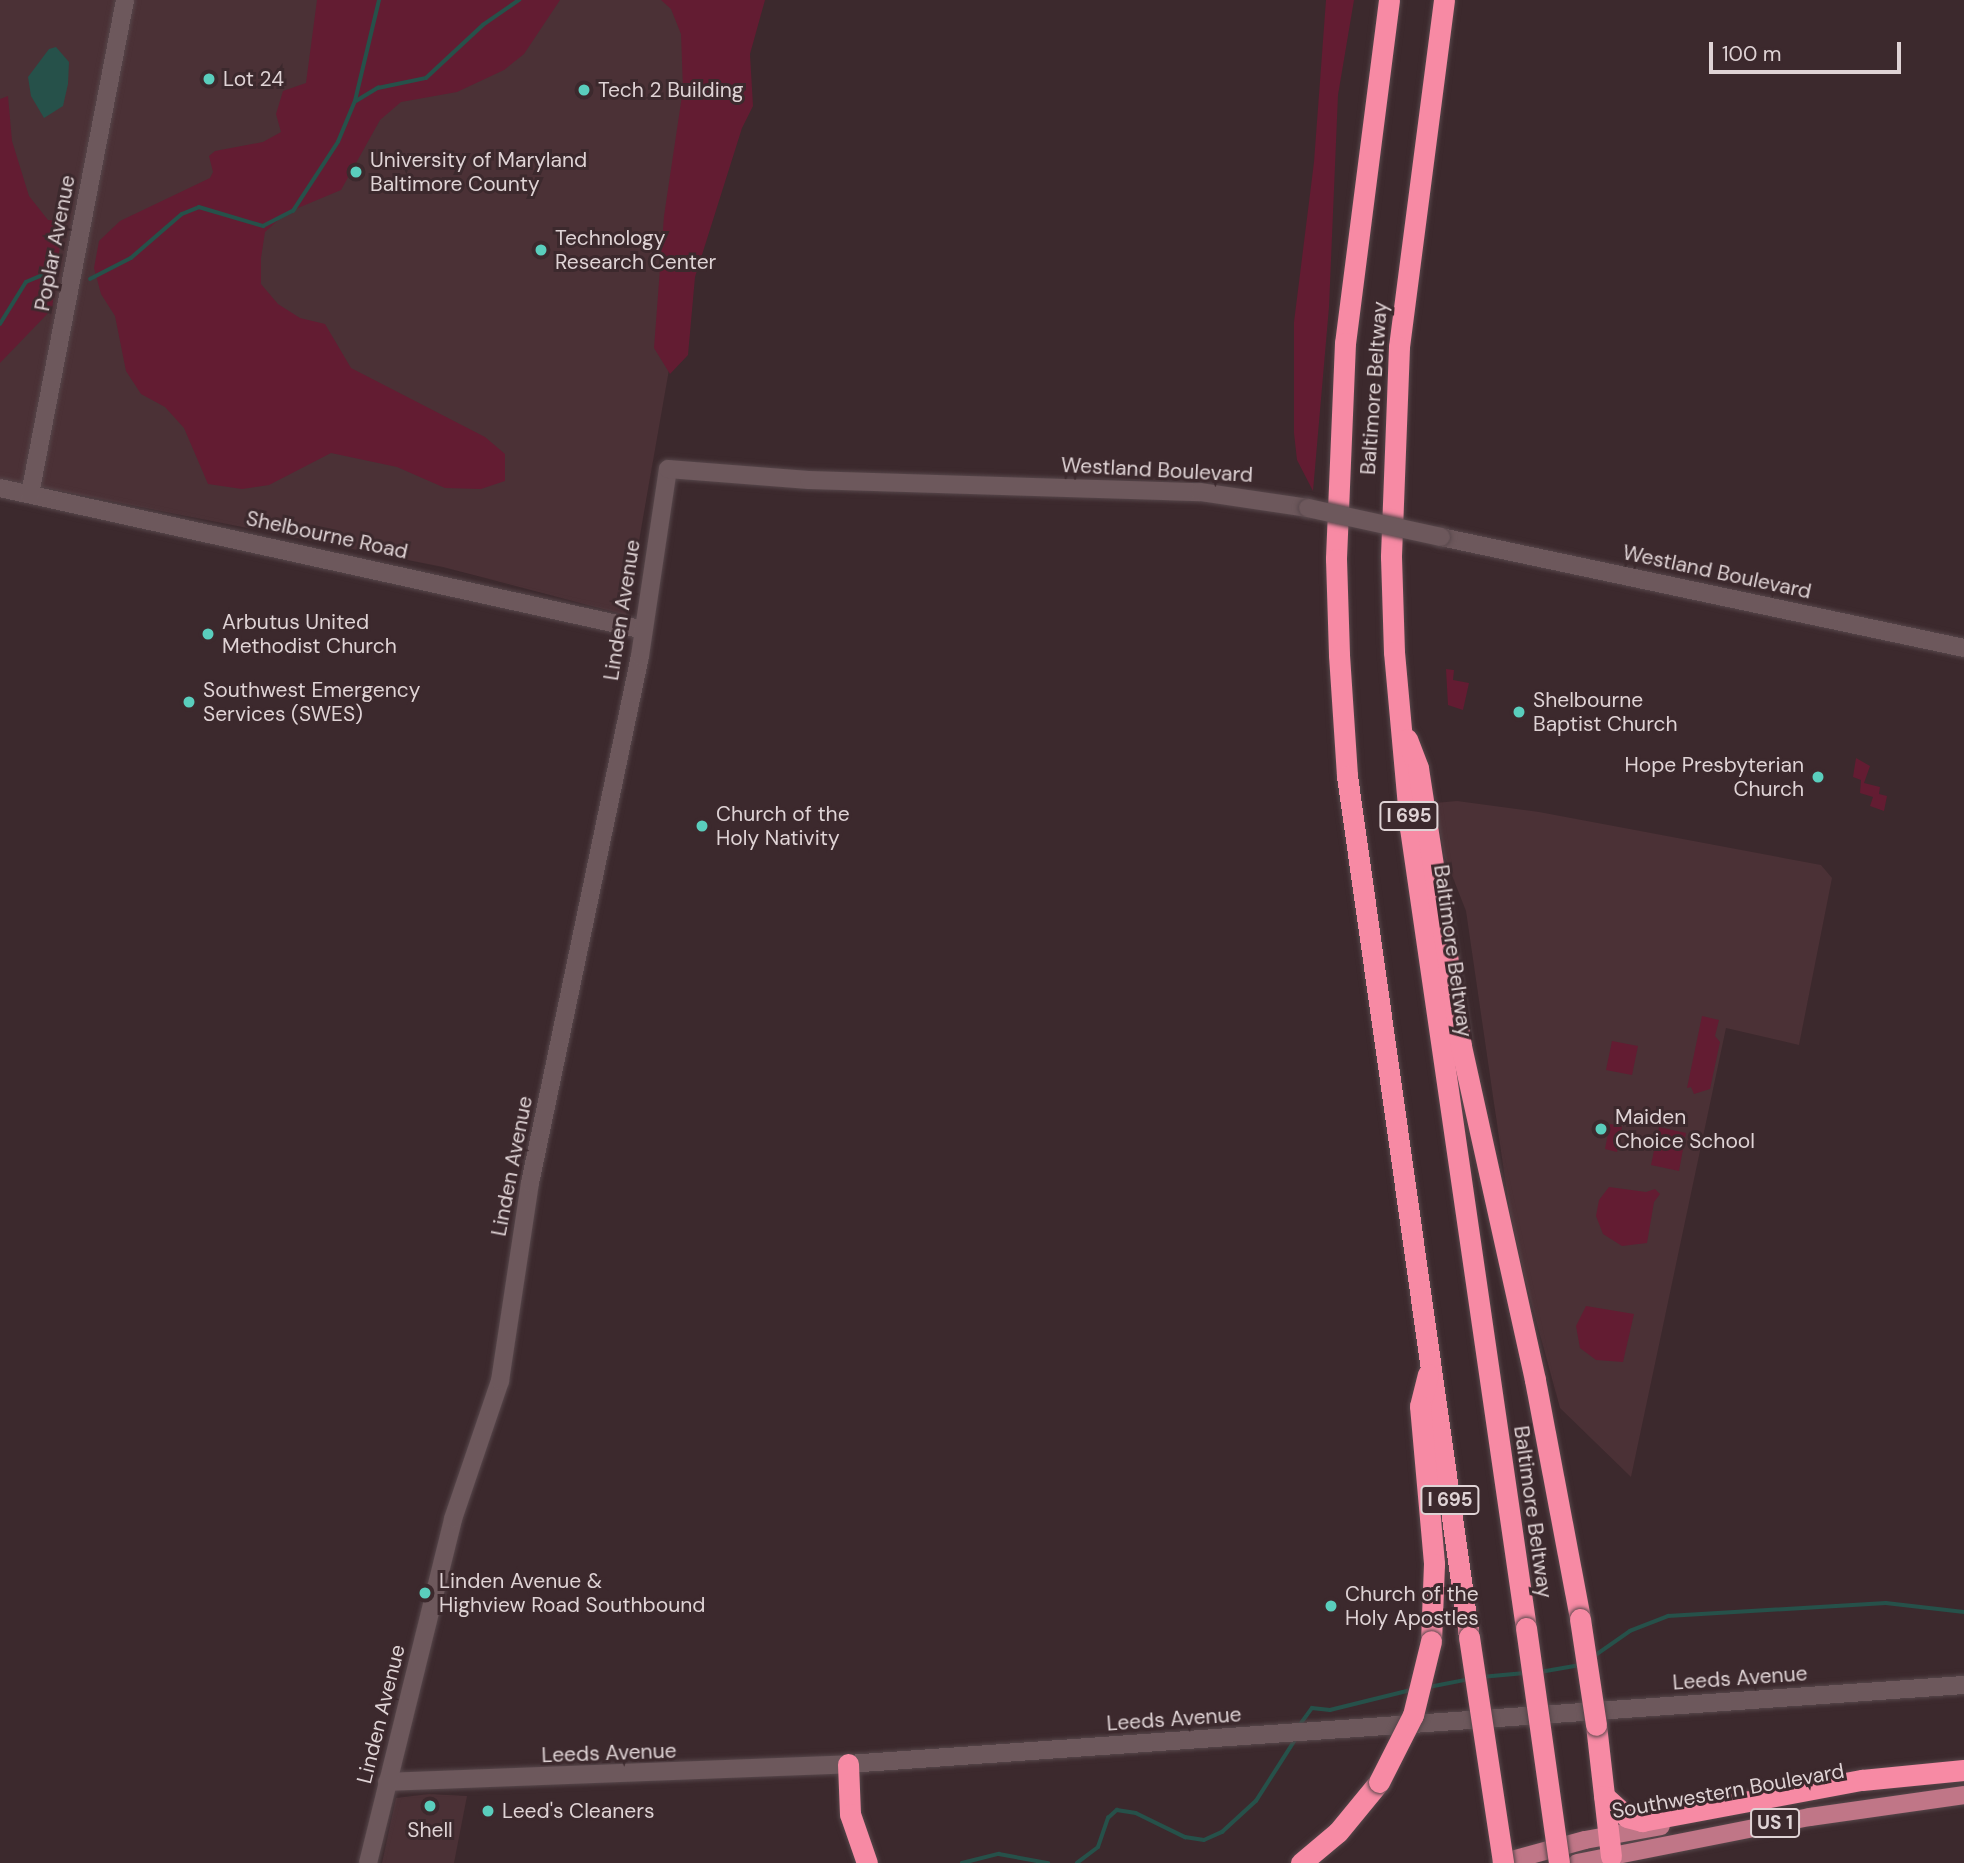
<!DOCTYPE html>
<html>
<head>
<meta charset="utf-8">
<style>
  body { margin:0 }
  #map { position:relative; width:1964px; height:1863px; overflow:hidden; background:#3c292d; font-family:"DM Sans",sans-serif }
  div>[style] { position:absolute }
  .built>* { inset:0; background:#4b3136 }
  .green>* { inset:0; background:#631c32 }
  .water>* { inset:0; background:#26514a }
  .stream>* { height:3.5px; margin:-1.75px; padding:0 1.75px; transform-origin:1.75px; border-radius:1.75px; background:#26514a }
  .roads { filter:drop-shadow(0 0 2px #57474b) drop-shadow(0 0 2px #57474b) }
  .minor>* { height:18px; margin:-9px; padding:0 9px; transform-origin:9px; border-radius:9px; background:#6d585c }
  .major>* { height:18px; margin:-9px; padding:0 9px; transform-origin:9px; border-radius:9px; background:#c07687 }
  .highway>* { height:21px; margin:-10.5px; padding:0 10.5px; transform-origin:10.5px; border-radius:10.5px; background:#f78aa4 }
  .bridges { filter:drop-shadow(0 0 2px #57474b) drop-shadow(0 0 2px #57474b) }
  .minor-bridge>* { height:18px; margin:-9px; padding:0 9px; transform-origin:9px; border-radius:9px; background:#6d585c }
  .highway-bridge>* { height:21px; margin:-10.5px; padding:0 10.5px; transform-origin:10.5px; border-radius:10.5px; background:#f78aa4 }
  .dots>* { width:19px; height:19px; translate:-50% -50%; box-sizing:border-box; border:4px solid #3c292d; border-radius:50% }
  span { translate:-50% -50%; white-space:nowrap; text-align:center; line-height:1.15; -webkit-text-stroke:6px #3c292d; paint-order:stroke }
  .shield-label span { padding:2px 5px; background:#3c292d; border:2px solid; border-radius:5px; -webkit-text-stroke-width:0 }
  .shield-label { font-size:19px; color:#dfd3d5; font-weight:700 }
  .poi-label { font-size:21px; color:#dfd3d5 }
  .left { translate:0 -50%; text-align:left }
  .right { translate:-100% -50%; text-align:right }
  .street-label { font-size:21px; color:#dfd3d5 }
  .scale { position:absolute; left:1709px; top:42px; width:192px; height:32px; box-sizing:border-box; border:4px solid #dfd3d5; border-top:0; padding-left:9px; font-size:21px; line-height:24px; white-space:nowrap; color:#dfd3d5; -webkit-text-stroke:5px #3c292d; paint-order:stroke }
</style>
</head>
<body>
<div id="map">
  <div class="built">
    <div style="clip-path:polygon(0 0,750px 0,677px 324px,626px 615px,443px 567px,0 479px)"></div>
    <div style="clip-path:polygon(1457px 801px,1539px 812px,1821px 865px,1832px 878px,1799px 1045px,1726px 1028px,1631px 1477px,1560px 1408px,1524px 1276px,1510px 1213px,1466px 911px,1444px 855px,1435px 803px)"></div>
    <div style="clip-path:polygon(429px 1794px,467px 1796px,454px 1863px,382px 1863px,396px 1798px)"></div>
  </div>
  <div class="green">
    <div style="clip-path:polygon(317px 0,560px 0,524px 54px,504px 70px,457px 92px,401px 102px,380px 120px,341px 190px,286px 213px,265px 232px,261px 258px,261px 284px,278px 304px,300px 318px,325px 324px,351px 368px,485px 437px,505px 454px,505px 481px,481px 489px,445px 488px,397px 467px,331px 453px,269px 485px,242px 489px,208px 484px,184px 428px,165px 407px,141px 394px,126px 371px,115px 316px,101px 294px,94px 268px,99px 241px,120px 221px,210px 178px,213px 172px,209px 156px,215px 151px,263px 142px,281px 132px,276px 114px,283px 91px,306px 83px)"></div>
    <div style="clip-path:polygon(661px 0,765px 0,750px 54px,753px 106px,742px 128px,695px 277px,688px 355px,670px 374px,654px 348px,664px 216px,683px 89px,681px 34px,671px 9px)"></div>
    <div style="clip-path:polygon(1326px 0,1354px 0,1338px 95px,1329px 307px,1313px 491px,1297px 460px,1294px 433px,1294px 322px,1314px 162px)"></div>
    <div style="clip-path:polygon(8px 96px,12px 141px,29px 196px,48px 220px,63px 221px,52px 309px,0 363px,0 99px)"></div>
    <div style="clip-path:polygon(1446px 669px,1454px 670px,1453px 680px,1469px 683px,1463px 710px,1448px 705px)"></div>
    <div style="clip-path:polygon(1856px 758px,1870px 766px,1864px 783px,1880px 787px,1879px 794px,1887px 796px,1884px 811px,1870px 806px,1873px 797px,1860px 793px,1861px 780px,1853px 777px)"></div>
    <div style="clip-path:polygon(1702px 1016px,1719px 1020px,1715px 1036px,1720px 1042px,1710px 1089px,1694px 1094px,1691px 1087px,1687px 1088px)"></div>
    <div style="clip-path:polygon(1612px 1041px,1638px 1046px,1632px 1075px,1606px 1070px)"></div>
    <div style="clip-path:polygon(1610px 1124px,1622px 1126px,1617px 1152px,1605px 1149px)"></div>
    <div style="clip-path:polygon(1659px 1127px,1686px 1133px,1679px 1171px,1651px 1165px)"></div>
    <div style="clip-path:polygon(1609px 1187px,1646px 1192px,1655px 1189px,1660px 1194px,1654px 1202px,1647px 1243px,1622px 1246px,1603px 1234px,1596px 1216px,1599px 1200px)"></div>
    <div style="clip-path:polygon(1586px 1306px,1634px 1314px,1623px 1362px,1596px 1360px,1580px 1348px,1576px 1326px)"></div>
  </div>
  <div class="water">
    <div style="clip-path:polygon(56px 47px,69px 62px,68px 84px,63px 106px,44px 118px,31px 96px,28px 77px,49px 49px)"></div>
  </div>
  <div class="stream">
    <div style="left:356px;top:101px;width:26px;rotate:-31deg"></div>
    <div style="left:378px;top:88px;width:49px;rotate:-11.8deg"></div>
    <div style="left:426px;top:78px;width:78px;rotate:-42.9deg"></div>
    <div style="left:483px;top:25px;width:44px;rotate:-34.8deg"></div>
    <div style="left:90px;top:279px;width:46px;rotate:-27.1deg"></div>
    <div style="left:131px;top:258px;width:67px;rotate:-40.8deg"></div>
    <div style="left:182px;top:214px;width:18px;rotate:-22deg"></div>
    <div style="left:199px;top:207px;width:67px;rotate:16.5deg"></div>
    <div style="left:263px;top:226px;width:34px;rotate:-27deg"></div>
    <div style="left:293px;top:211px;width:82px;rotate:-56.9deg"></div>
    <div style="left:338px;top:142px;width:44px;rotate:-67.5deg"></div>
    <div style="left:355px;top:101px;width:104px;rotate:-76.6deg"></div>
    <div style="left:0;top:324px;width:49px;rotate:-58.2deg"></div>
    <div style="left:26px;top:282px;width:28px;rotate:-23deg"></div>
    <div style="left:1593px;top:1657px;width:45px;rotate:-35.1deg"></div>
    <div style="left:1630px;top:1631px;width:41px;rotate:-21.5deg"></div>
    <div style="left:1668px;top:1616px;width:218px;rotate:-3.4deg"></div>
    <div style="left:1886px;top:1603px;width:79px;rotate:6.6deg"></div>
    <div style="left:1540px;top:1672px;width:42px;rotate:-9.7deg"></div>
    <div style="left:1481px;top:1677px;width:44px;rotate:-5.2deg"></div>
    <div style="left:1429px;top:1687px;width:38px;rotate:-11deg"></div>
    <div style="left:1299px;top:1726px;width:22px;rotate:-54deg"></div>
    <div style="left:1312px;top:1708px;width:18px;rotate:6deg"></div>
    <div style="left:1330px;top:1710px;width:83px;rotate:-13.9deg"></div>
    <div style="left:962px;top:1863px;width:38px;rotate:-14deg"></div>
    <div style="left:999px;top:1854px;width:50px;rotate:10.4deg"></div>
    <div style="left:1077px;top:1863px;width:26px;rotate:-37deg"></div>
    <div style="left:1098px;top:1847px;width:31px;rotate:-71deg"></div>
    <div style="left:1108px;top:1818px;width:12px;rotate:-42deg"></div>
    <div style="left:1117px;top:1810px;width:19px;rotate:9deg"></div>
    <div style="left:1136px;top:1813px;width:55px;rotate:26.1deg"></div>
    <div style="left:1185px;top:1837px;width:19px;rotate:9deg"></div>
    <div style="left:1204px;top:1840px;width:20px;rotate:-24deg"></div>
    <div style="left:1222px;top:1832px;width:46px;rotate:-42.4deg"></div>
    <div style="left:1256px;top:1801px;width:76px;rotate:-57.4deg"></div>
  </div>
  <div class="roads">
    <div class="minor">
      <div style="left:0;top:488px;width:659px;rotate:12.43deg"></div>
      <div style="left:30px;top:494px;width:503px;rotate:-79.11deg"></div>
      <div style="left:1441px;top:537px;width:535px;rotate:11.98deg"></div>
      <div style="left:387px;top:1782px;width:461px;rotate:-2.2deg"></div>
      <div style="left:848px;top:1764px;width:1119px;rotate:-4.05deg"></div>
      <div style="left:368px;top:1863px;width:354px;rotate:-76.1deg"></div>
      <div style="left:453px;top:1519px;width:146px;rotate:-71.2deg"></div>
      <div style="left:500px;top:1381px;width:200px;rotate:-81.4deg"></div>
      <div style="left:530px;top:1183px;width:538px;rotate:-78.21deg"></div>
      <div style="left:640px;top:656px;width:189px;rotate:-81.5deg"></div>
      <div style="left:668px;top:469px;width:141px;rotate:4.5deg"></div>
      <div style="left:809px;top:480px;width:391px;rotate:1.8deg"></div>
      <div style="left:1200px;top:492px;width:109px;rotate:8.4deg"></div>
    </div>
    <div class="major">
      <div style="left:1501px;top:1863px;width:87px;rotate:-15.3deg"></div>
      <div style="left:1585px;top:1840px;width:77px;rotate:-10.4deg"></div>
      <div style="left:1577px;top:1863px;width:237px;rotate:-11.2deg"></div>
      <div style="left:1810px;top:1817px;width:156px;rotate:-8.1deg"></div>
    </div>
    <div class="highway">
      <div style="left:1389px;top:0;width:346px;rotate:97.3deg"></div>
      <div style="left:1345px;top:343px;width:216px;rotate:92.4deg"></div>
      <div style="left:1336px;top:559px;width:96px;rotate:88.2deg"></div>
      <div style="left:1339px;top:655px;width:121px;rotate:86.2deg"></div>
      <div style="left:1347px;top:776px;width:870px;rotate:81.94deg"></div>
      <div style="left:1444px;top:0;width:350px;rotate:97.4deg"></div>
      <div style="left:1399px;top:347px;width:210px;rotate:92.2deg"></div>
      <div style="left:1391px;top:557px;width:95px;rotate:88.2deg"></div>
      <div style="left:1394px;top:652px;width:177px;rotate:84.8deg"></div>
      <div style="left:1410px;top:828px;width:808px;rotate:81.75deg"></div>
      <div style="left:1407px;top:739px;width:31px;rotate:69deg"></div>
      <div style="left:1418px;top:768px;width:281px;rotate:81.2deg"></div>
      <div style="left:1461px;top:1046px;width:342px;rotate:77.5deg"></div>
      <div style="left:1535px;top:1380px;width:243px;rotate:79.3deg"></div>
      <div style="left:1428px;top:1374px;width:33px;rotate:104deg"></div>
      <div style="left:1420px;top:1406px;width:159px;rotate:84.9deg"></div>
      <div style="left:1434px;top:1564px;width:77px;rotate:92.2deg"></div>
      <div style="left:1596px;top:1725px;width:132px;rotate:83.5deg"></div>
      <div style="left:848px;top:1764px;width:50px;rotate:87.7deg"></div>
      <div style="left:850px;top:1814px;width:52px;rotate:70.9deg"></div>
      <div style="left:1604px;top:1796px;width:31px;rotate:42deg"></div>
      <div style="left:1627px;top:1817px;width:16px;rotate:15deg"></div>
      <div style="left:1642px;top:1821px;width:224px;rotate:-10.6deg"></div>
      <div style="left:1862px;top:1780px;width:102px;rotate:-5.6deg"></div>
      <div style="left:1301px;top:1863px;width:48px;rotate:-40deg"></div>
      <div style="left:1338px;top:1832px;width:65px;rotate:-50.6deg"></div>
    </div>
  </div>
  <div class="bridges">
    <div class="minor-bridge">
      <div style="left:1308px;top:508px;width:136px;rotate:12.3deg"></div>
    </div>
    <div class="highway-bridge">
      <div style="left:1580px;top:1619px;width:107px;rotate:81.4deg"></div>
      <div style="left:1526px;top:1628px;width:237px;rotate:82deg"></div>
      <div style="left:1469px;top:1637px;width:229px;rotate:81.4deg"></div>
      <div style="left:1379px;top:1782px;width:75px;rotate:-63.1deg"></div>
      <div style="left:1413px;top:1715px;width:76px;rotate:-76.3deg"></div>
    </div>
  </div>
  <div class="dots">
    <div style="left:209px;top:79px;background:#5acebd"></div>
    <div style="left:584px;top:90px;background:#5acebd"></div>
    <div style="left:356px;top:172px;background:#5acebd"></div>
    <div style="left:541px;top:250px;background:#5acebd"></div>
    <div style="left:208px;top:634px;background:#5acebd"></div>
    <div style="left:189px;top:702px;background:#5acebd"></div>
    <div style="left:1519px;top:712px;background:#5acebd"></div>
    <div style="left:1818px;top:777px;background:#5acebd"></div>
    <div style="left:702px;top:826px;background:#5acebd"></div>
    <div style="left:1601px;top:1129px;background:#5acebd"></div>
    <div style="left:425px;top:1593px;background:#5acebd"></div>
    <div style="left:1331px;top:1606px;background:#5acebd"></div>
    <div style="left:430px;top:1806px;background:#5acebd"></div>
    <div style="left:488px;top:1811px;background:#5acebd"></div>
  </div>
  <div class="shield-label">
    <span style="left:1409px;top:816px">I 695</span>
    <span style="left:1450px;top:1500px">I 695</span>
    <span style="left:1775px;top:1823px">US 1</span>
  </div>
  <div class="poi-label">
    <span class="left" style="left:223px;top:79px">Lot 24</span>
    <span class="left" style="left:598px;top:90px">Tech 2 Building</span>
    <span class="left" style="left:370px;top:172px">University of Maryland<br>Baltimore County</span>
    <span class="left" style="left:555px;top:250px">Technology<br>Research Center</span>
    <span class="left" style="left:222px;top:634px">Arbutus United<br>Methodist Church</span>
    <span class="left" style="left:203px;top:702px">Southwest Emergency<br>Services (SWES)</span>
    <span class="left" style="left:1533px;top:712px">Shelbourne<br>Baptist Church</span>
    <span class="right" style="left:1804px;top:777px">Hope Presbyterian<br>Church</span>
    <span class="left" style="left:716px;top:826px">Church of the<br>Holy Nativity</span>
    <span class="left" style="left:1615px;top:1129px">Maiden<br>Choice School</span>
    <span class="left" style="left:439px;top:1593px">Linden Avenue &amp;<br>Highview Road Southbound</span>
    <span class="left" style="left:1345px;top:1606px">Church of the<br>Holy Apostles</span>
    <span class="left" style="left:502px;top:1811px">Leed's Cleaners</span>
    <span style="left:430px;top:1830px">Shell</span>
  </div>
  <div class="street-label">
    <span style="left:55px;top:243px;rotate:-79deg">Poplar Avenue</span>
    <span style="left:1374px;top:388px;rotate:-86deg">Baltimore Beltway</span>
    <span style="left:1157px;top:470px;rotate:3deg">Westland Boulevard</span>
    <span style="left:327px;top:535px;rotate:12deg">Shelbourne Road</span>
    <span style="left:1717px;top:572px;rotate:12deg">Westland Boulevard</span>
    <span style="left:622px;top:610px;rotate:-81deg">Linden Avenue</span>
    <span style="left:1453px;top:951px;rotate:82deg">Baltimore Beltway</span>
    <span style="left:512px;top:1166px;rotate:-79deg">Linden Avenue</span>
    <span style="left:1533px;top:1512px;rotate:82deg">Baltimore Beltway</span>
    <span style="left:1740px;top:1678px;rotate:-4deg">Leeds Avenue</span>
    <span style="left:381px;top:1714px;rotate:-76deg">Linden Avenue</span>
    <span style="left:1174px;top:1719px;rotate:-4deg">Leeds Avenue</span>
    <span style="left:609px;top:1753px;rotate:-2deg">Leeds Avenue</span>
    <span style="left:1728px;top:1791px;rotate:-10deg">Southwestern Boulevard</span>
  </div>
  <div class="scale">100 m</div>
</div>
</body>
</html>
